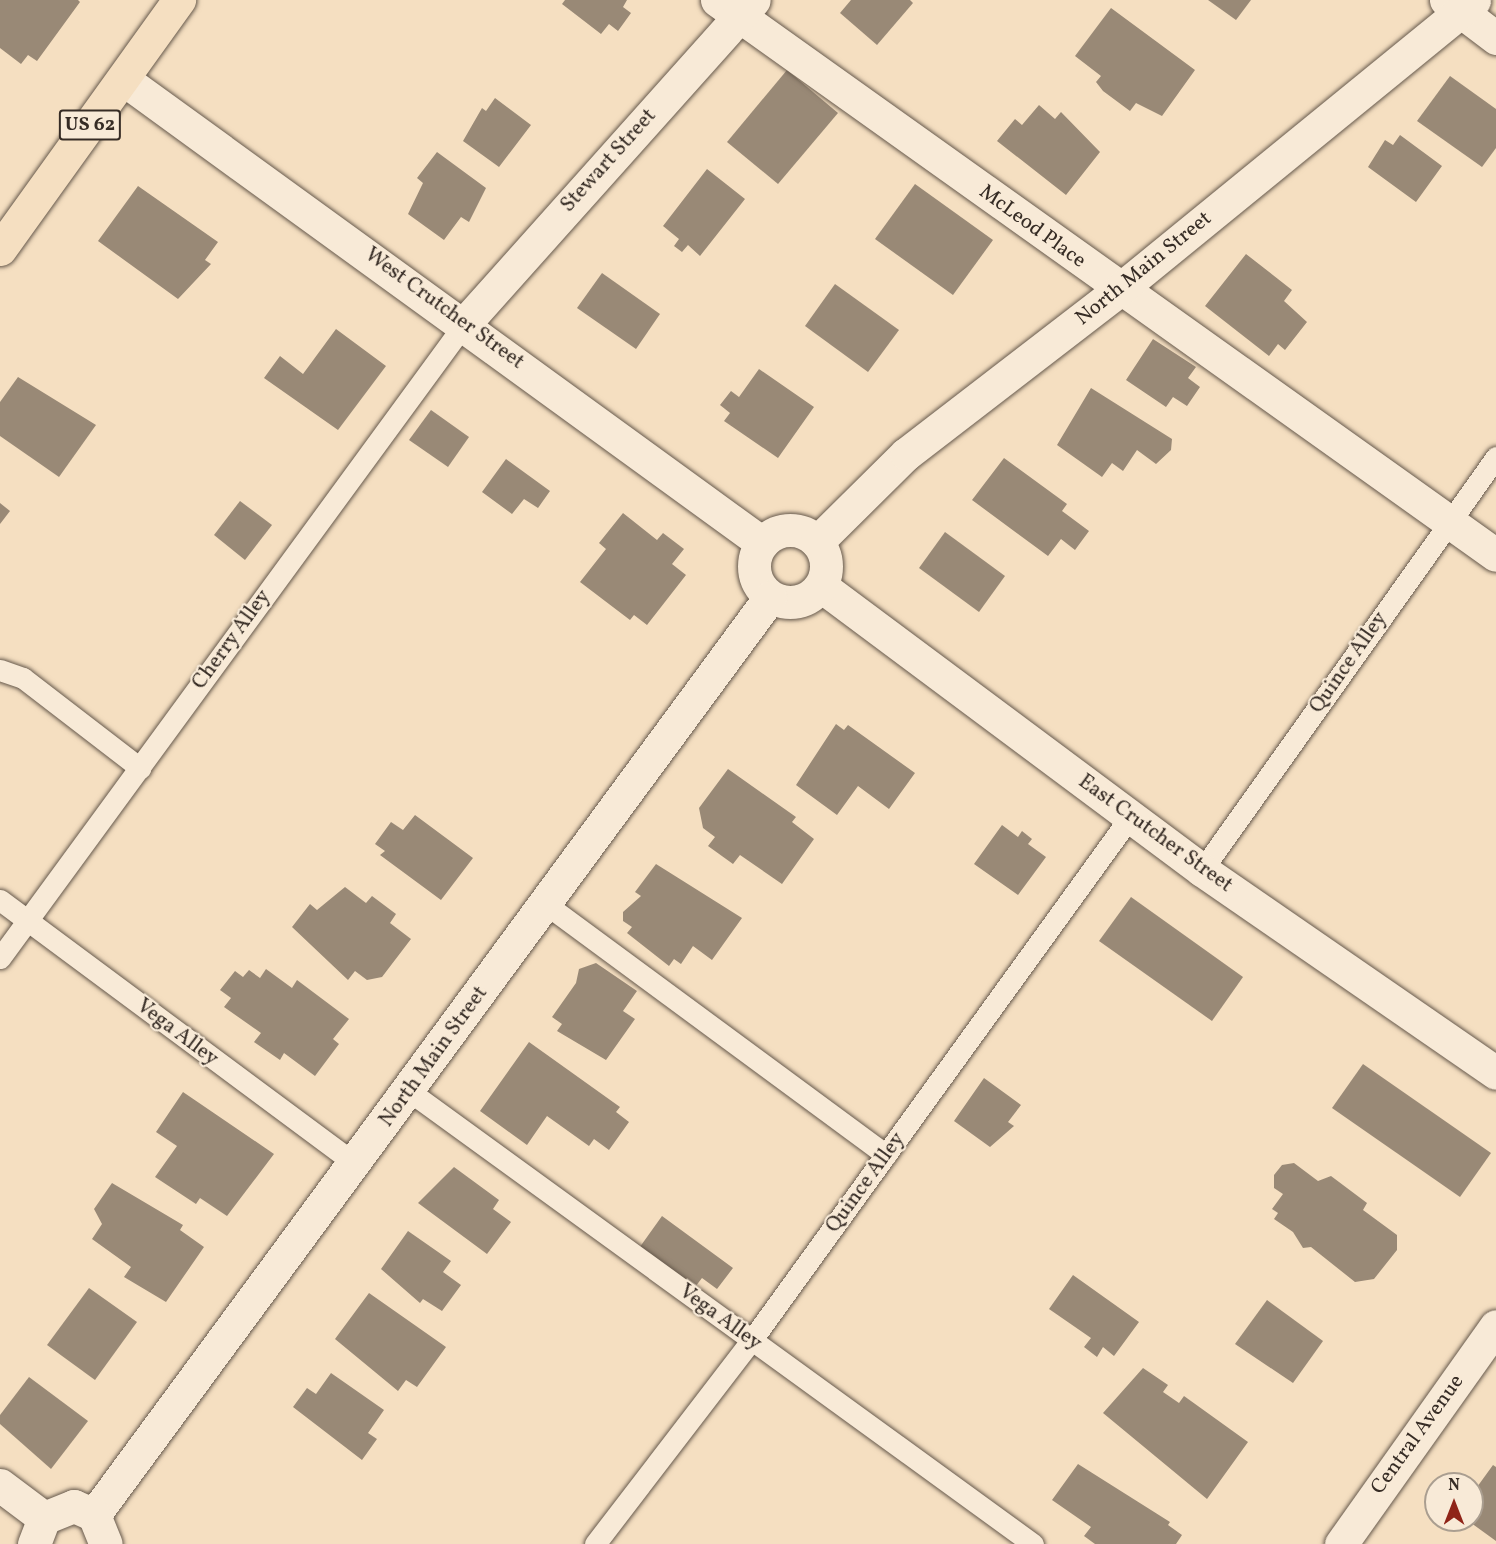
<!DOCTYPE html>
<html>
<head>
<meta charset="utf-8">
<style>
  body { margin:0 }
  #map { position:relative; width:1496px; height:1544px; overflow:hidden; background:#f5dfc1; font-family:Vollkorn,serif }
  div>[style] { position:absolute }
  .building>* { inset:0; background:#998976 }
  .roads { filter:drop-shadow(0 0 2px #66594c) drop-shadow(0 0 2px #66594c) }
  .service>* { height:21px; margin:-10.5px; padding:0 10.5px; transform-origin:10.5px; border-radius:10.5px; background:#f8ead7 }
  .minor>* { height:33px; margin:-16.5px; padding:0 16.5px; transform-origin:16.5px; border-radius:16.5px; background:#f8ead7 }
  .tertiary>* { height:33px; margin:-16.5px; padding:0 16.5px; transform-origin:16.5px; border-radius:16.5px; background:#f8ead7 }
  .tertiary>.ring { margin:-16.5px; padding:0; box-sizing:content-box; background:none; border:33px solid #f8ead7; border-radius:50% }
  .primary>* { height:33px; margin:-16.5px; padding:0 16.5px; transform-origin:16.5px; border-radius:16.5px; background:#f5dfc1 }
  span { translate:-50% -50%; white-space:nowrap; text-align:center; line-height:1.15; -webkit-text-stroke:4.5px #f8ead7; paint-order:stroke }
  .shield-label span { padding:2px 4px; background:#f8ead7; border:2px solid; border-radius:4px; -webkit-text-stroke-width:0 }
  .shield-label { font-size:20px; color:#362c25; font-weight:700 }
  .street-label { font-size:21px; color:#362c25 }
  .north { position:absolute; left:1424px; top:1472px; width:60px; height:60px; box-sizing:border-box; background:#f8ead7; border:2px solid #aa9e90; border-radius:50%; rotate:0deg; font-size:16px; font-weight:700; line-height:24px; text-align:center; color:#362c25 }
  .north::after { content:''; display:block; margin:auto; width:21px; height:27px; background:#8f2418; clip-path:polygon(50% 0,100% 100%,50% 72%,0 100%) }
</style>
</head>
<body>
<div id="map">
  <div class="building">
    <div style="clip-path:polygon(0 0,78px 0,80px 2px,37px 61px,28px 55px,21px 64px,0 48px)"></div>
    <div style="clip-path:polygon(565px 0,627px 0,623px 7px,631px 13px,618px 31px,609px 24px,601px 34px,562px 4px)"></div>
    <div style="clip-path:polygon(851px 0,910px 0,913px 3px,877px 45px,840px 13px)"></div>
    <div style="clip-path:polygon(1208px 0,1251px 0,1236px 20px)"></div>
    <div style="clip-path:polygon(1111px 8px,1195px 70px,1162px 116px,1136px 103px,1130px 111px,1103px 91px,1096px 82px,1101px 76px,1075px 56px)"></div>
    <div style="clip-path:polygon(787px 70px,838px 113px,778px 184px,727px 142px)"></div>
    <div style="clip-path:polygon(1450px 76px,1496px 109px,1496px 148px,1482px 167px,1417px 121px)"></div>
    <div style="clip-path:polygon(495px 98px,531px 125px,499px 167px,463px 141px,482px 108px,486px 111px)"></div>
    <div style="clip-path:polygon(1039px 105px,1055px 119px,1061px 112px,1100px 152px,1066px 195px,997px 141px,1015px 119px,1022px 125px)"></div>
    <div style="clip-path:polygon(1400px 135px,1442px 166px,1416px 202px,1368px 167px,1385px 140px,1393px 145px)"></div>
    <div style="clip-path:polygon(437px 152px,486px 188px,469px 222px,461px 217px,444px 240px,408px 214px,423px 183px,417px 178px)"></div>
    <div style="clip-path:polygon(707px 169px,745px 199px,700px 256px,688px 245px,682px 252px,674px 246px,679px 239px,663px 226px)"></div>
    <div style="clip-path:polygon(915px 184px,993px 240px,953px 295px,875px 239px)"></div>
    <div style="clip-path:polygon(138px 186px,218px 242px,205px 260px,211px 264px,178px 299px,98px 241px)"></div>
    <div style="clip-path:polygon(1246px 254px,1292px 290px,1284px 301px,1307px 322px,1285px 350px,1278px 344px,1269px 356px,1205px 306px)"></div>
    <div style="clip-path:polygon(602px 273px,660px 314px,636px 349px,577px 308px)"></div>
    <div style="clip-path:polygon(835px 284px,899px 330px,868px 372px,805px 326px)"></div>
    <div style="clip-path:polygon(336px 329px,386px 366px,338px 430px,264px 378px,280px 356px,303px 374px)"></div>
    <div style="clip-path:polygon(1153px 339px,1196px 367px,1188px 378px,1200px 387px,1187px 406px,1173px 397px,1166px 407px,1126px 380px)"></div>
    <div style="clip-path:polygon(759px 369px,814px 407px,778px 458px,724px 421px,730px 413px,720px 405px,731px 391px,739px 397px)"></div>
    <div style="clip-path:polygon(18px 377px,96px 425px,59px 477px,0 436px,0 402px)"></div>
    <div style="clip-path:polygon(1091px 388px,1172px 439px,1171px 450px,1156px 464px,1137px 450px,1123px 471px,1112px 463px,1102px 477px,1057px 445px)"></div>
    <div style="clip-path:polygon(431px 410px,469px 437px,448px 467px,409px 440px)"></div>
    <div style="clip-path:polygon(1004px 458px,1067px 504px,1062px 511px,1089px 531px,1075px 550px,1061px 539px,1048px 556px,972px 500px)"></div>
    <div style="clip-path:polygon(506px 459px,550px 491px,538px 508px,524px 499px,512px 514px,482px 492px)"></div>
    <div style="clip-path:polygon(240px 501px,272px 525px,245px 560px,214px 535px)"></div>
    <div style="clip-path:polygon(0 503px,10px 511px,0 524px)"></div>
    <div style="clip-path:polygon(623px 513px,657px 540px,663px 533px,684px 549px,672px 564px,686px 575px,647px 625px,634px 615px,630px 620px,580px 582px,606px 549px,599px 543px)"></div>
    <div style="clip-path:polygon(945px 532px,1005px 576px,979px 612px,919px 568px)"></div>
    <div style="clip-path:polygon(836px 724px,844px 730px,848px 725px,915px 773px,889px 809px,858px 786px,837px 815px,796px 785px)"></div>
    <div style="clip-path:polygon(728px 769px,796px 817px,792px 822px,814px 839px,782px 884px,740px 855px,733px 864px,708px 846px,715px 837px,703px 828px,699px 808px)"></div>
    <div style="clip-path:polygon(415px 815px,473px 858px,441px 900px,380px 855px,385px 851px,375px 844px,391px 822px,403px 830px)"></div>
    <div style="clip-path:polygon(1002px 825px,1018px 837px,1022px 831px,1032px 839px,1028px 844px,1046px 857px,1018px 895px,974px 864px)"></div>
    <div style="clip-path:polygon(656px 864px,742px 918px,712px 960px,693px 946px,681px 964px,674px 959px,669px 966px,627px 933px,632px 927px,623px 921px,623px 912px,641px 896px,635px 892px)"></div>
    <div style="clip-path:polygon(345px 887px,366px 903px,372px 896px,396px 914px,390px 923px,411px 939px,382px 977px,367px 980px,355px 971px,348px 980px,292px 927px,310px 904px,317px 910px)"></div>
    <div style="clip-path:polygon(1131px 897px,1243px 977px,1212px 1021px,1099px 941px)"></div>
    <div style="clip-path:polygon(596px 963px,637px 991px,623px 1011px,635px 1019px,606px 1060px,557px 1031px,562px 1024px,552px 1017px,576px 983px,579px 969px)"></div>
    <div style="clip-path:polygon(266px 969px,292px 988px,297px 980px,349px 1019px,333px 1039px,339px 1044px,315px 1076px,284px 1053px,280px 1060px,254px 1042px,261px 1033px,224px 1007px,231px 998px,220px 990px,235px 971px,243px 977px,249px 970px,260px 978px)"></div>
    <div style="clip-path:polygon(529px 1042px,620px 1107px,616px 1112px,629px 1122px,609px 1150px,594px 1139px,589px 1146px,547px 1116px,527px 1145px,480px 1111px)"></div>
    <div style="clip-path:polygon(1363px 1064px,1491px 1153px,1460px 1197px,1332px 1108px)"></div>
    <div style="clip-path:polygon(984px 1078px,1021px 1105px,1008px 1122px,1014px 1126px,990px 1147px,954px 1121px)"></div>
    <div style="clip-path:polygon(183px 1092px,274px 1154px,227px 1216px,200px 1198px,196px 1204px,155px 1177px,177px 1146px,156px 1132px)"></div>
    <div style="clip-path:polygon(1294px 1163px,1318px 1181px,1331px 1176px,1367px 1203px,1363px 1210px,1397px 1235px,1397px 1250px,1374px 1279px,1355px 1282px,1311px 1247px,1303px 1248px,1293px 1232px,1274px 1219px,1278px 1213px,1272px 1209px,1283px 1194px,1274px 1188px,1274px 1175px,1282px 1165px)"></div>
    <div style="clip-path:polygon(454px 1167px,499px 1200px,493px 1209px,511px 1222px,487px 1254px,418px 1203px)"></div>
    <div style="clip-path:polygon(112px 1183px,183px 1225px,180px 1230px,204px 1247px,166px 1302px,124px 1277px,131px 1267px,92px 1239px,102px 1224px,94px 1209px)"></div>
    <div style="clip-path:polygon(662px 1216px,733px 1268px,717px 1289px,702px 1278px,692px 1291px,637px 1251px)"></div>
    <div style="clip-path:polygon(408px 1231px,451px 1261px,443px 1272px,461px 1285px,442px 1311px,423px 1299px,420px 1303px,381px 1269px)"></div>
    <div style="clip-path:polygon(1073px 1275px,1139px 1322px,1114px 1356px,1103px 1347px,1097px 1357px,1084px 1347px,1091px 1338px,1049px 1309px)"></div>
    <div style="clip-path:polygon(89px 1288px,137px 1322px,95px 1380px,47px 1345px)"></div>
    <div style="clip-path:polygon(369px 1293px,446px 1347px,417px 1387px,406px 1380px,398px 1391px,335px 1339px)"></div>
    <div style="clip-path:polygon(1267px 1300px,1323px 1341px,1293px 1383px,1235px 1344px)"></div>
    <div style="clip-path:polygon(1143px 1368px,1168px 1385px,1163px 1392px,1179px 1403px,1184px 1396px,1248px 1442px,1207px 1499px,1103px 1413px)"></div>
    <div style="clip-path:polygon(331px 1373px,384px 1410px,368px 1433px,377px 1439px,362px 1460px,293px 1407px,307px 1388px,316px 1394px)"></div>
    <div style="clip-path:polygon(29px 1377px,88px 1421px,51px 1469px,0 1424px,0 1415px)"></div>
    <div style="clip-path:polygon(1078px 1464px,1170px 1522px,1168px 1525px,1182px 1535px,1176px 1544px,1095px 1544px,1084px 1536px,1091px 1527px,1052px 1500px)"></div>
    <div style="clip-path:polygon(1493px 1465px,1496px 1467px,1496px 1541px,1467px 1520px,1478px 1508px,1472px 1494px)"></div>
  </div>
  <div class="roads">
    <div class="service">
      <div style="left:0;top:670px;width:24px;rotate:19deg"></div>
      <div style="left:23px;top:678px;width:148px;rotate:37.6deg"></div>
      <div style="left:1202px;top:870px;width:507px;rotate:-54.55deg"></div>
      <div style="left:0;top:900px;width:442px;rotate:36.6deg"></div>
      <div style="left:547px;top:905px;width:421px;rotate:36.4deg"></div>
      <div style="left:0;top:958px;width:787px;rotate:-53.79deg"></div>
      <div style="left:409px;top:1091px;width:771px;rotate:35.98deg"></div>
      <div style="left:595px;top:1544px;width:256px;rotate:-52.5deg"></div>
      <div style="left:751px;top:1341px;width:647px;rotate:-54.12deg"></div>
    </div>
    <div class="minor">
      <div style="left:717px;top:0;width:956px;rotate:35.47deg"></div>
      <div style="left:1446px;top:0;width:63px;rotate:37.2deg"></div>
      <div style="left:123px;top:79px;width:790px;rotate:35.98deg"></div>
      <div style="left:465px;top:323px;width:433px;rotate:-48.2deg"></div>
      <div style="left:821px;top:586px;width:475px;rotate:36.7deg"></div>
      <div style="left:1202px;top:870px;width:357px;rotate:34.6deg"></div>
      <div style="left:0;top:1485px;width:55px;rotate:36.9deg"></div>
      <div style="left:1341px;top:1544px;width:267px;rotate:-54.6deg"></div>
    </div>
    <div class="tertiary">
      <div class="ring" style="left:754px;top:530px;width:39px;height:39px"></div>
      <div style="left:817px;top:542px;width:125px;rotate:-44.7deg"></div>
      <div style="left:906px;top:454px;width:269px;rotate:-37.6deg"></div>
      <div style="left:1119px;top:290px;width:458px;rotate:-39.2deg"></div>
      <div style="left:94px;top:1515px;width:1140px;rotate:-53.63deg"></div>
      <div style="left:34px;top:1544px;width:28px;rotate:-69deg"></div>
      <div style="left:44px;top:1518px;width:32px;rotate:-22deg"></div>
      <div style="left:74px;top:1506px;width:22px;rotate:24deg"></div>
      <div style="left:94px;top:1515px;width:31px;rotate:68deg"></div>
    </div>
    <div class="primary">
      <div style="left:0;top:249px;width:307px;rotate:-54.3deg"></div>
    </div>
  </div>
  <div class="shield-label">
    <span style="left:90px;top:125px">US 62</span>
  </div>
  <div class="street-label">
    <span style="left:609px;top:161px;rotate:-48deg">Stewart Street</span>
    <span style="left:1032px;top:227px;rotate:36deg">McLeod Place</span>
    <span style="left:1144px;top:269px;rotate:-39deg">North Main Street</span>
    <span style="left:444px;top:309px;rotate:36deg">West Crutcher Street</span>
    <span style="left:232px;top:640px;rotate:-54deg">Cherry Alley</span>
    <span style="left:1349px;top:663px;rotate:-55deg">Quince Alley</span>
    <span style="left:1155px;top:834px;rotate:36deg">East Crutcher Street</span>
    <span style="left:177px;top:1033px;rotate:37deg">Vega Alley</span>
    <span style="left:434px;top:1057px;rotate:-54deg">North Main Street</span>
    <span style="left:866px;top:1183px;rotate:-54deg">Quince Alley</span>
    <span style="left:720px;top:1318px;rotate:36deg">Vega Alley</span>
    <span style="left:1418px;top:1435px;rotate:-54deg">Central Avenue</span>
  </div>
  <div class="north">N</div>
</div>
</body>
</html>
